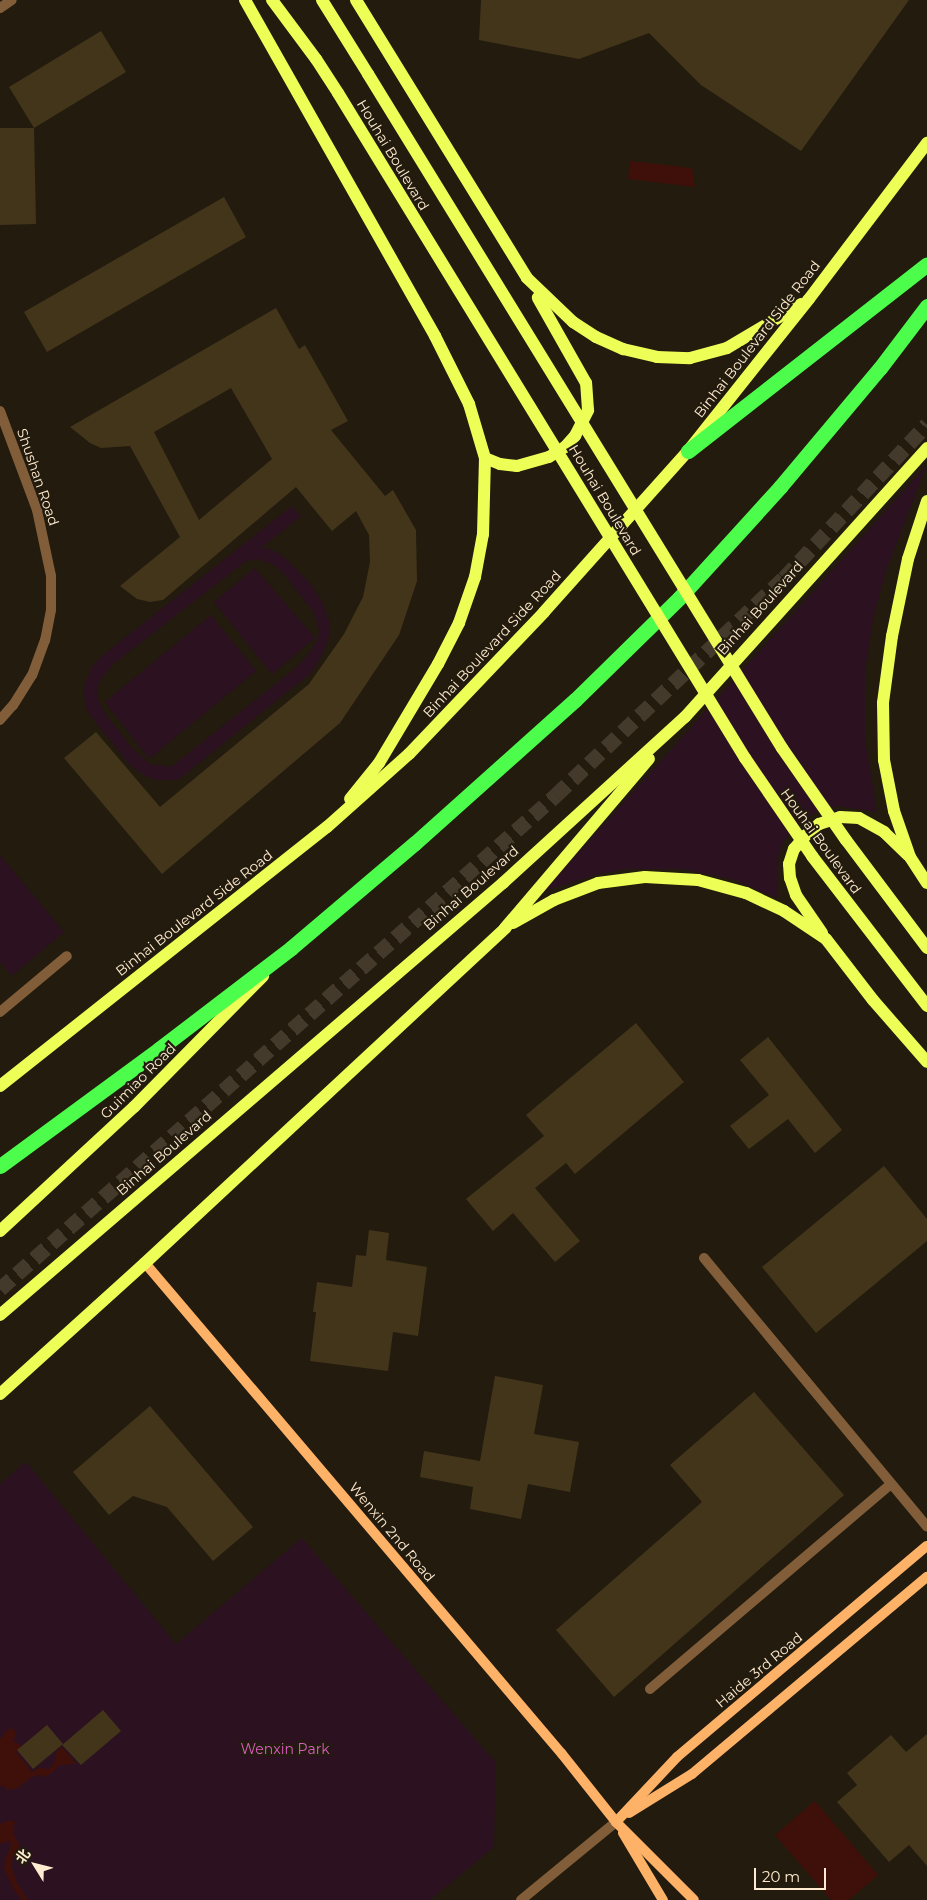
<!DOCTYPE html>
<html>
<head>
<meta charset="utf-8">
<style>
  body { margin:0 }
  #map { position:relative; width:927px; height:1900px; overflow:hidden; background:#221b0e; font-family:Montserrat,"Noto Sans SC",sans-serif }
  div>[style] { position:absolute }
  .green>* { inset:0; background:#2c1120 }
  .water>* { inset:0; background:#3f100a }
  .building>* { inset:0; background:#43351a }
  .highway-tunnel>* { height:15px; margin-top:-7.5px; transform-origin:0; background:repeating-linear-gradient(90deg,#433a2b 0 15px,transparent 0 23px) }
  .lane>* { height:10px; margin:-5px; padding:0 5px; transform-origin:5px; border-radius:5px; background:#815e39 }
  .street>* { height:10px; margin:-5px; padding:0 5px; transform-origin:5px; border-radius:5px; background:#815e39 }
  .secondary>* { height:10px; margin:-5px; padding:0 5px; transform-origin:5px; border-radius:5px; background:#feb267 }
  .primary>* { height:12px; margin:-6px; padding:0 6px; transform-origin:6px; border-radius:6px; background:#edfe57 }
  .highway>* { height:15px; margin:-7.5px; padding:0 7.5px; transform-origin:7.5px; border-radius:7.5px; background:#4cfd4b }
  .primary-bridge>* { height:12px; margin:-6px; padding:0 6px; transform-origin:6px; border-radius:6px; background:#edfe57 }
  span { translate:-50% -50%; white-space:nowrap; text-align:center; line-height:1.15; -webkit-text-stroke:4.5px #221b0e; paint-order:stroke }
  .street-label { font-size:14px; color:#ffebcf }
  .park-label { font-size:14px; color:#de5cc1 }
  .north { position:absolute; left:10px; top:1840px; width:50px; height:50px; -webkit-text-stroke:4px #221b0e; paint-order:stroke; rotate:306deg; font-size:14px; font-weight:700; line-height:20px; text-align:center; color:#ffebcf }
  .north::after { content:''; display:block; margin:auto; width:18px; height:22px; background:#ffebcf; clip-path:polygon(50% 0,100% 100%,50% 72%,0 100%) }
  .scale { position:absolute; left:754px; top:1868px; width:72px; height:22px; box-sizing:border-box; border:2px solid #ffebcf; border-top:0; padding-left:6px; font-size:15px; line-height:18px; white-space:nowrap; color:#ffebcf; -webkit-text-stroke:4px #221b0e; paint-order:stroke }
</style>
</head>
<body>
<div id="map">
  <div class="green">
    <div style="clip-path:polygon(927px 465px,886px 571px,873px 619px,865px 671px,865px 740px,877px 812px,839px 806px,814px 813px,797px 826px,784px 841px,778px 857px,777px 898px,731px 879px,680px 869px,626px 869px,595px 875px,544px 891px)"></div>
    <div style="clip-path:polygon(evenodd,292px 506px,301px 516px,260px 549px,268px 548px,283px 556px,308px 581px,322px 601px,330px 624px,330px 633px,323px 654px,311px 673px,178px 780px,156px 780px,142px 774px,129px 764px,87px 711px,83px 690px,91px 668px,103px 655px,292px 506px,258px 559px,274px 565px,283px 573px,314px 613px,319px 629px,318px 638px,312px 649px,297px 667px,171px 767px,150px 764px,132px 748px,107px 716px,99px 703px,97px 693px,99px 682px,112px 665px,246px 561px,258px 559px)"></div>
    <div style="clip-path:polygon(255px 568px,315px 638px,272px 674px,214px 602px)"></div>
    <div style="clip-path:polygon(211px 615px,256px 671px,149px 759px,105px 702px)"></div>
    <div style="clip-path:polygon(0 855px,64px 932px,12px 976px,0 962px)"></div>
    <div style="clip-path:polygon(26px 1462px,176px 1644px,302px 1538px,496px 1763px,494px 1847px,430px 1900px,0 1900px,0 1484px)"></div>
  </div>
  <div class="water">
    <div style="clip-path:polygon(630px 161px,692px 168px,695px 187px,628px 179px)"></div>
    <div style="clip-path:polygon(8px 1729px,14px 1729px,16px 1735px,13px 1741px,22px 1746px,16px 1752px,32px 1772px,38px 1768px,49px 1769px,54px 1764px,56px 1752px,62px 1747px,76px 1764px,59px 1765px,53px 1772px,44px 1777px,40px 1775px,31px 1777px,18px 1788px,7px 1790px,4px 1785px,0 1787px,0 1739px)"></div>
    <div style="clip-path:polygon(815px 1801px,878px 1875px,849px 1900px,831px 1900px,775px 1835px)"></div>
    <div style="clip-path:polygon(10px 1820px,15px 1822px,13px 1833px,20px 1847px,13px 1856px,11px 1865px,16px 1881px,28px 1900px,22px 1900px,13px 1888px,4px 1869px,5px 1861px,11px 1845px,9px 1841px,0 1844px,0 1824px)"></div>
  </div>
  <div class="building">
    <div style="clip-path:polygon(481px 0,909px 0,801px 151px,701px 85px,649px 33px,579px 59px,515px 47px,479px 40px)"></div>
    <div style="clip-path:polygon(101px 31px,126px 72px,34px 128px,9px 87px)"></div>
    <div style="clip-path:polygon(0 128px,34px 128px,36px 224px,0 225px)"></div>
    <div style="clip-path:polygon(224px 197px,246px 237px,47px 352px,24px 312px)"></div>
    <div style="clip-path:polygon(evenodd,276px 308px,299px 349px,305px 345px,348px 421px,331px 430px,385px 496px,393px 490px,416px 530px,417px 581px,399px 635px,340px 723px,162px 874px,64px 758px,96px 732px,160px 807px,309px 684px,344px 634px,363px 597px,370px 562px,369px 535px,356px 511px,332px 531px,296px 487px,163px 600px,150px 602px,137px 599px,120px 586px,180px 537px,130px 446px,101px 448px,90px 443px,70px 427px,276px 308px,231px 388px,272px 459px,199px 520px,154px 432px,231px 388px)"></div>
    <div style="clip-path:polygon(636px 1023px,684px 1082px,575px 1174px,566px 1163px,535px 1188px,580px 1241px,555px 1262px,513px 1213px,493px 1231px,466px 1199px,544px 1136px,526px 1115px)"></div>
    <div style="clip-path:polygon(768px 1037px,842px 1130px,815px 1153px,788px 1119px,749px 1149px,730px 1126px,769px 1095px,740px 1060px)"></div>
    <div style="clip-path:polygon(884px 1166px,927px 1219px,927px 1241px,816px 1333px,762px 1267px)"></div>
    <div style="clip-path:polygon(369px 1230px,389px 1233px,386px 1260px,427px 1267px,418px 1336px,393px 1332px,388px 1371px,310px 1361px,316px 1312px,313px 1312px,317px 1282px,352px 1287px,356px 1255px,366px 1256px)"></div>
    <div style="clip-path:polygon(495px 1376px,543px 1385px,534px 1434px,579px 1442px,570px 1492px,528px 1484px,521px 1519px,470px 1509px,473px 1487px,420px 1477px,424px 1451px,480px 1461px)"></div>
    <div style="clip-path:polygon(754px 1392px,844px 1495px,614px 1697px,556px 1630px,702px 1502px,670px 1465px)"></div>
    <div style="clip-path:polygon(150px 1406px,253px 1527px,213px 1561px,167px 1507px,133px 1496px,109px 1515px,73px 1472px)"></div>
    <div style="clip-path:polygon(103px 1710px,121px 1731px,81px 1765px,62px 1745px)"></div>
    <div style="clip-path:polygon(47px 1725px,63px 1744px,33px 1769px,17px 1750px)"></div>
    <div style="clip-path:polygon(927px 1734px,927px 1866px,909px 1845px,889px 1862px,837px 1802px,857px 1785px,847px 1773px,891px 1735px,906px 1752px)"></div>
  </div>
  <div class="highway-tunnel">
    <div style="left:0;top:1289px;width:744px;rotate:-41.62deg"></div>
    <div style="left:556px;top:795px;width:315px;rotate:-43.6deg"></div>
    <div style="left:784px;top:578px;width:210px;rotate:-47.1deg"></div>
  </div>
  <div class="lane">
    <div style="left:0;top:1012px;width:87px;rotate:-39.9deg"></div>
    <div style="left:650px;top:1689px;width:316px;rotate:-40.4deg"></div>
  </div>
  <div class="street">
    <div style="left:0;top:8px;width:14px;rotate:-34deg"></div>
    <div style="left:0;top:411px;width:106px;rotate:69.5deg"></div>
    <div style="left:37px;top:510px;width:67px;rotate:78deg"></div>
    <div style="left:51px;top:576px;width:34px;rotate:90deg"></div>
    <div style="left:51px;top:610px;width:31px;rotate:101deg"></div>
    <div style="left:45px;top:640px;width:37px;rotate:110deg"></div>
    <div style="left:32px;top:675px;width:36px;rotate:122deg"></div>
    <div style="left:13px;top:705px;width:20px;rotate:131deg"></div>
    <div style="left:704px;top:1258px;width:349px;rotate:50.3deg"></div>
    <div style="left:521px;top:1900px;width:123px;rotate:-39.4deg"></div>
  </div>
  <div class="secondary">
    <div style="left:145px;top:1263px;width:644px;rotate:49.66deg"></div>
    <div style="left:562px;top:1754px;width:87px;rotate:51.5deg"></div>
    <div style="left:616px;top:1822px;width:110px;rotate:45deg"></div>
    <div style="left:629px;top:1813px;width:74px;rotate:-31.8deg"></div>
    <div style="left:692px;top:1774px;width:307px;rotate:-40deg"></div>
    <div style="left:616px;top:1822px;width:89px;rotate:-46.8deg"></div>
    <div style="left:677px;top:1757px;width:327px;rotate:-40.2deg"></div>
    <div style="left:623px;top:1833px;width:78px;rotate:59.2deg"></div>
  </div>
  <div class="primary">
    <div style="left:245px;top:0;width:386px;rotate:60.5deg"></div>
    <div style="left:435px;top:336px;width:76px;rotate:63.4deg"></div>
    <div style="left:469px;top:404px;width:56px;rotate:73.5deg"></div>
    <div style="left:485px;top:458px;width:76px;rotate:91.5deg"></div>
    <div style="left:483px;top:534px;width:44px;rotate:100.5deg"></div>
    <div style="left:475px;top:577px;width:49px;rotate:109.2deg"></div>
    <div style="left:459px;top:623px;width:46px;rotate:117.1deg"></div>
    <div style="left:438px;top:664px;width:115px;rotate:120.8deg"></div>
    <div style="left:379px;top:763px;width:46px;rotate:128.9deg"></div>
    <div style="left:272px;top:0;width:74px;rotate:53.3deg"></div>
    <div style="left:316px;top:59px;width:40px;rotate:57.1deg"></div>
    <div style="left:322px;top:0;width:87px;rotate:58.1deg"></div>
    <div style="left:356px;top:0;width:326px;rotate:58.4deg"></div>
    <div style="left:527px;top:278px;width:64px;rotate:43.7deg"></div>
    <div style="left:573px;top:322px;width:27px;rotate:33deg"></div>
    <div style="left:596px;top:337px;width:30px;rotate:24deg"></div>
    <div style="left:623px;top:349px;width:35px;rotate:13deg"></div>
    <div style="left:657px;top:357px;width:33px;rotate:2deg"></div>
    <div style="left:690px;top:358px;width:38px;rotate:-15deg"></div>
    <div style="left:727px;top:348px;width:86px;rotate:-30.7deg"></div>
    <div style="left:485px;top:458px;width:16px;rotate:22deg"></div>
    <div style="left:500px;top:464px;width:17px;rotate:7deg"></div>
    <div style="left:517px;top:466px;width:33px;rotate:-16deg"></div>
    <div style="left:549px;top:457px;width:19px;rotate:-32deg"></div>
    <div style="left:565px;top:447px;width:15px;rotate:-48deg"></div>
    <div style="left:575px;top:436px;width:29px;rotate:-63deg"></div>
    <div style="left:588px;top:410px;width:27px;rotate:-94deg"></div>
    <div style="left:586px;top:383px;width:98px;rotate:-119.5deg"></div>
    <div style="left:927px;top:501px;width:61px;rotate:108.1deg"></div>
    <div style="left:908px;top:559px;width:79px;rotate:101.7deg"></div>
    <div style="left:892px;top:636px;width:68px;rotate:97.7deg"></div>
    <div style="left:883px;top:703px;width:57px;rotate:89deg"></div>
    <div style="left:884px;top:760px;width:52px;rotate:78.9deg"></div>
    <div style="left:894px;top:811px;width:49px;rotate:70.8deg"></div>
    <div style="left:910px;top:857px;width:31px;rotate:57deg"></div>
    <div style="left:513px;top:923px;width:47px;rotate:-29.3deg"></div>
    <div style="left:554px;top:900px;width:47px;rotate:-21.1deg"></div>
    <div style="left:598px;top:883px;width:47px;rotate:-7.3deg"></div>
    <div style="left:645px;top:877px;width:53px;rotate:3.2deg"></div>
    <div style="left:698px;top:880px;width:50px;rotate:15.2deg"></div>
    <div style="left:746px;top:893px;width:42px;rotate:25.3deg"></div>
    <div style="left:784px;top:911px;width:50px;rotate:33.7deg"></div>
    <div style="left:826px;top:939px;width:77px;rotate:52.4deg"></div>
    <div style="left:873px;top:1000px;width:82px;rotate:48.9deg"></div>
    <div style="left:822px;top:933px;width:46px;rotate:-124.4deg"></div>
    <div style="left:796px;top:895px;width:18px;rotate:-109deg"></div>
    <div style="left:790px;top:878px;width:14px;rotate:-94deg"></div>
    <div style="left:789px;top:864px;width:16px;rotate:-72deg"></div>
    <div style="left:794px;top:849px;width:18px;rotate:-49deg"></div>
    <div style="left:806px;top:835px;width:17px;rotate:-40deg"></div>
    <div style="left:819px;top:824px;width:22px;rotate:-18deg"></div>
    <div style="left:840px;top:817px;width:19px;rotate:3deg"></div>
    <div style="left:859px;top:818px;width:29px;rotate:29deg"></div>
    <div style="left:884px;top:832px;width:33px;rotate:44deg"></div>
    <div style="left:0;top:1086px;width:417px;rotate:-38.4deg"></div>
    <div style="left:327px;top:827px;width:110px;rotate:-41.7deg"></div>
    <div style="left:409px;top:754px;width:196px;rotate:-46.4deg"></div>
    <div style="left:544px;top:612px;width:216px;rotate:-48.2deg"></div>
    <div style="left:688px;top:451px;width:194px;rotate:-51.5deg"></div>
    <div style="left:809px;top:299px;width:196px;rotate:-52.9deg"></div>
    <div style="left:0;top:1231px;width:183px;rotate:-42.8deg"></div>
    <div style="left:134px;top:1107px;width:184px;rotate:-45.4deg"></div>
    <div style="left:0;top:1315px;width:663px;rotate:-40.66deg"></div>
    <div style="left:503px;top:883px;width:246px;rotate:-42.4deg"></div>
    <div style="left:685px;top:717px;width:362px;rotate:-48deg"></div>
    <div style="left:0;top:1394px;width:195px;rotate:-42.1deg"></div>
    <div style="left:145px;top:1263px;width:492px;rotate:-42.9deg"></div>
    <div style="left:505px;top:928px;width:222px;rotate:-49.6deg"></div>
  </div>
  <div class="highway">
    <div style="left:688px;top:451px;width:303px;rotate:-38deg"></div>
    <div style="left:0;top:1166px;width:197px;rotate:-36.3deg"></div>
    <div style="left:159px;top:1049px;width:166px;rotate:-37.4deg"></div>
    <div style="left:291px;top:948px;width:162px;rotate:-40.3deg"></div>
    <div style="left:415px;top:843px;width:215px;rotate:-41.8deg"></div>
    <div style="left:575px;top:700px;width:147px;rotate:-44.4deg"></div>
    <div style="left:680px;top:597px;width:149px;rotate:-47.7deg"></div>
    <div style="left:780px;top:487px;width:155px;rotate:-50deg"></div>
    <div style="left:880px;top:368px;width:78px;rotate:-52.8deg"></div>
  </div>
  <div class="primary-bridge">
    <div style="left:368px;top:74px;width:791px;rotate:58.44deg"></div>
    <div style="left:782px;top:748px;width:112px;rotate:55.2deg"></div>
    <div style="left:846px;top:840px;width:135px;rotate:53.1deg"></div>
    <div style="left:338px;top:93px;width:780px;rotate:58.53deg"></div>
    <div style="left:745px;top:758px;width:119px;rotate:55.6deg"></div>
    <div style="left:812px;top:856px;width:189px;rotate:52.5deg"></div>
  </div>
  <div class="street-label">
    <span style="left:393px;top:155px;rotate:59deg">Houhai Boulevard</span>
    <span style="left:757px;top:339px;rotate:-52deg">Binhai Boulevard Side Road</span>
    <span style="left:38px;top:477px;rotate:71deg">Shushan Road</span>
    <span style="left:605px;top:500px;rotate:59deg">Houhai Boulevard</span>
    <span style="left:760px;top:608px;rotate:-48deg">Binhai Boulevard</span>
    <span style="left:492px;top:644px;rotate:-47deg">Binhai Boulevard Side Road</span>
    <span style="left:821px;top:841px;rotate:54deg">Houhai Boulevard</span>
    <span style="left:471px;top:888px;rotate:-41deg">Binhai Boulevard</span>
    <span style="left:194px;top:913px;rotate:-38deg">Binhai Boulevard Side Road</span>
    <span style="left:138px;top:1081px;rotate:-45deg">Guimiao Road</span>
    <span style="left:164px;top:1153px;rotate:-41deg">Binhai Boulevard</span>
    <span style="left:392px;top:1532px;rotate:50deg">Wenxin 2nd Road</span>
    <span style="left:759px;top:1670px;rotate:-40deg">Haide 3rd Road</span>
  </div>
  <div class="park-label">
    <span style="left:285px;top:1749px">Wenxin Park</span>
  </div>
  <div class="north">北</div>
  <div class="scale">20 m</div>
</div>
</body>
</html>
